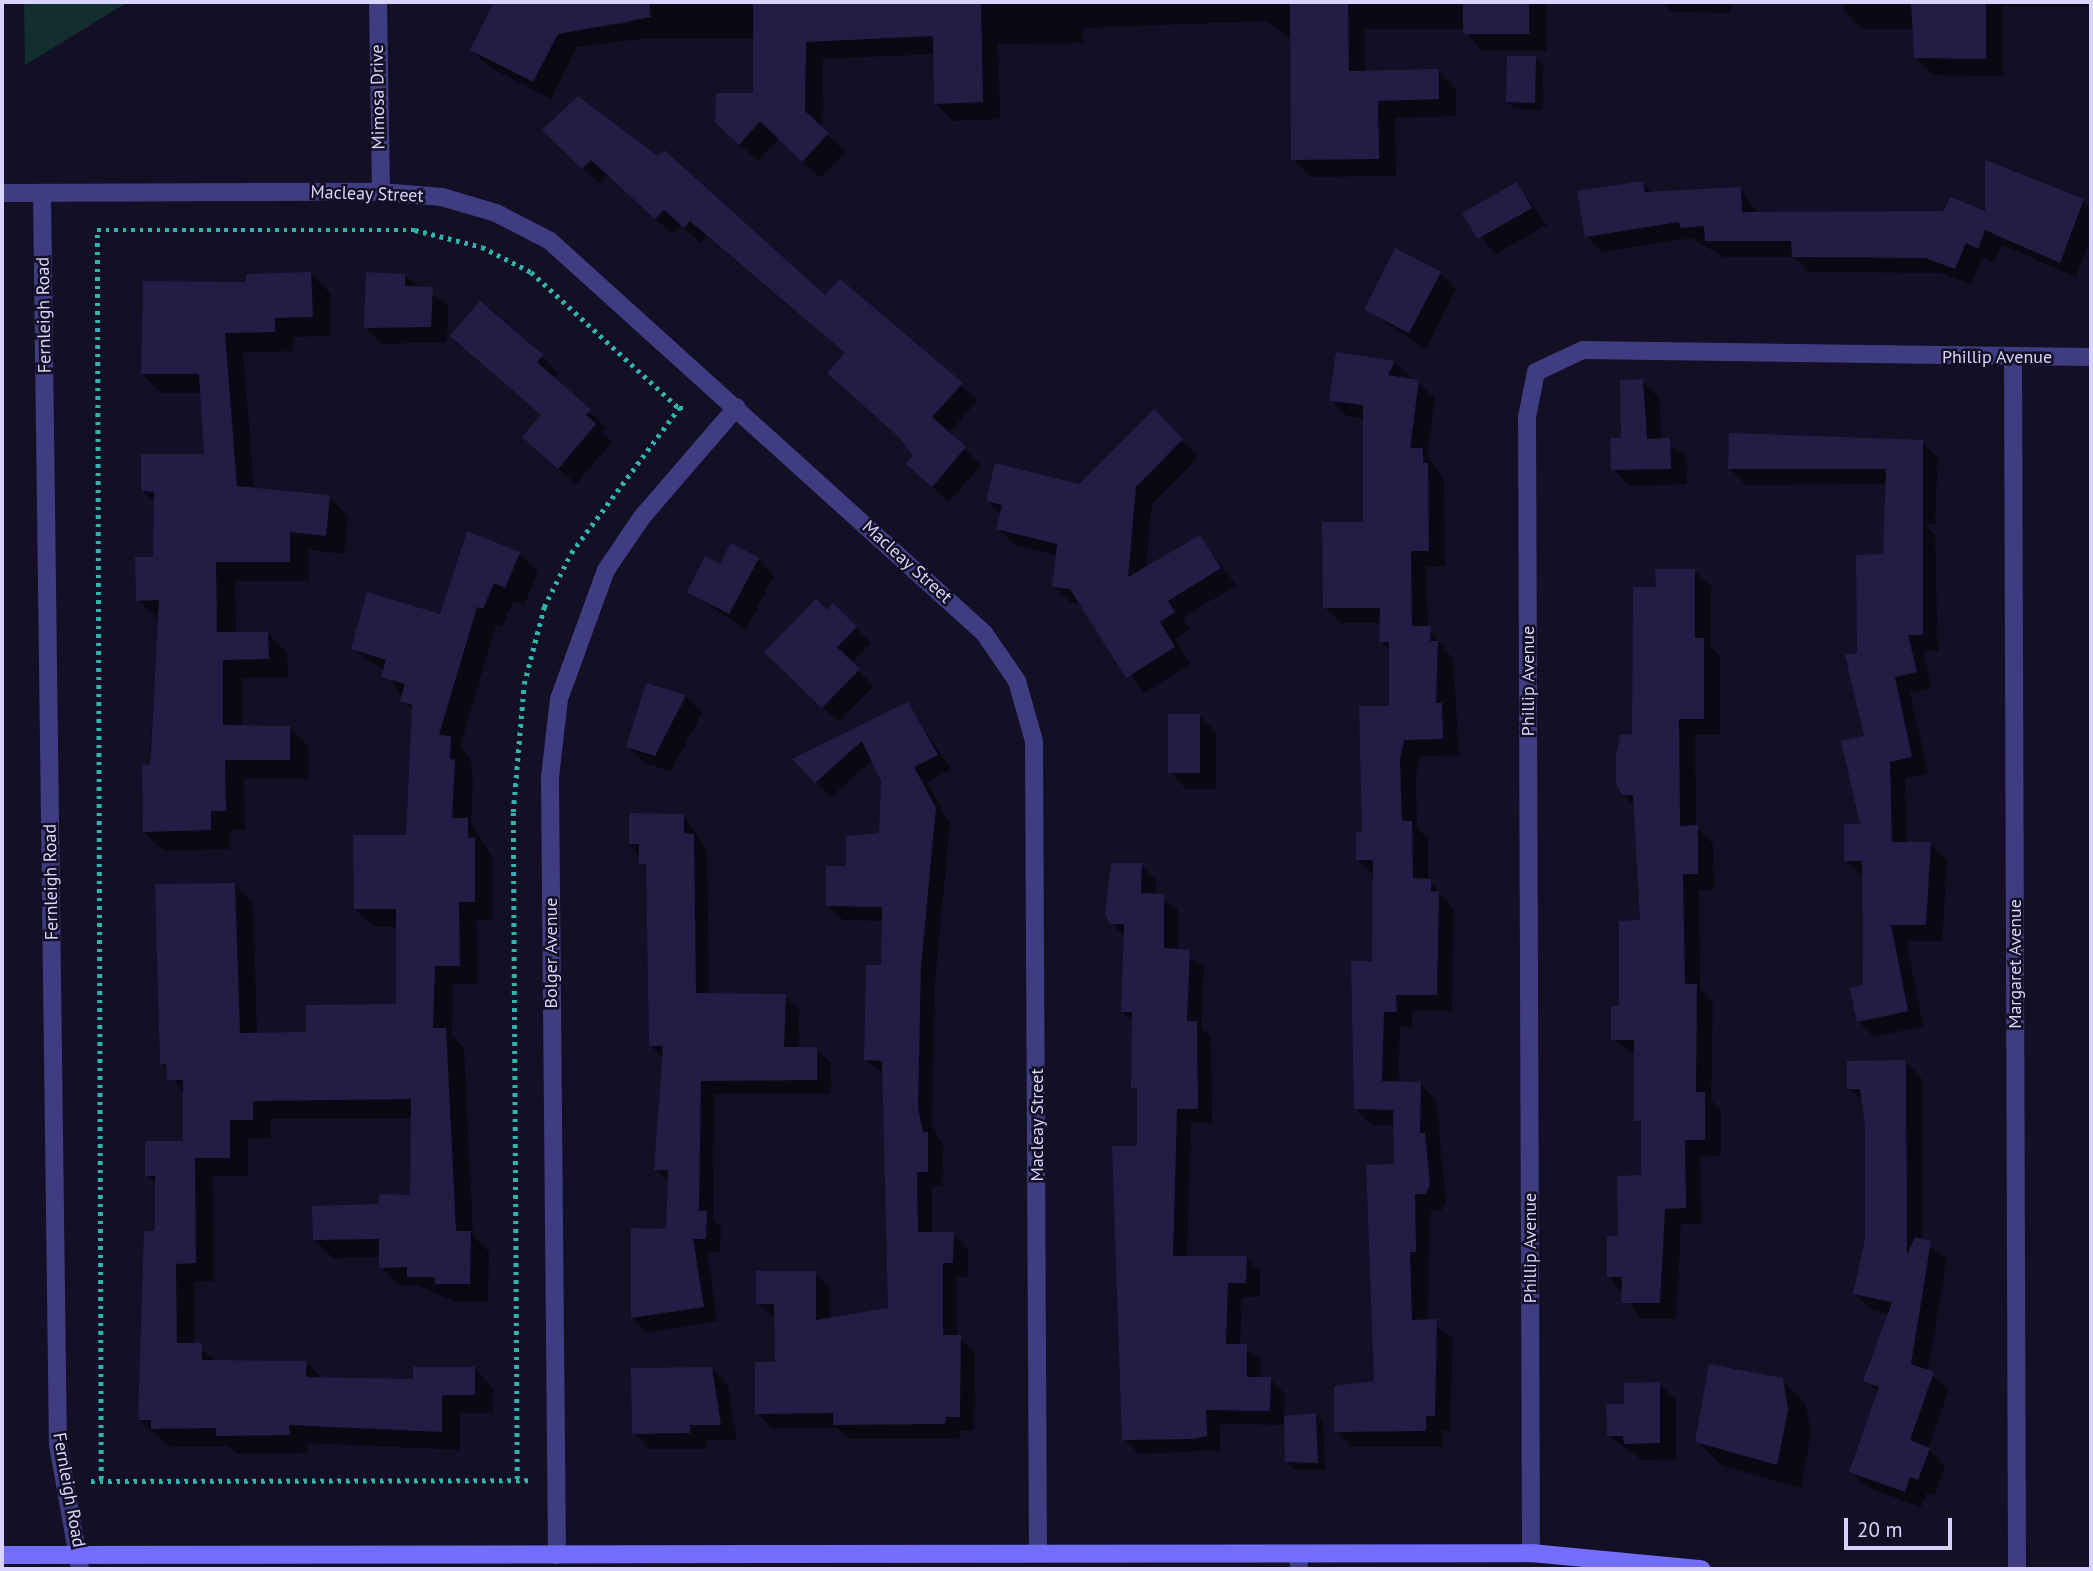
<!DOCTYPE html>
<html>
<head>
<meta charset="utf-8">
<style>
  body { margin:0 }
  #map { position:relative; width:2093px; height:1571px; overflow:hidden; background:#130f24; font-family:"PT Sans",sans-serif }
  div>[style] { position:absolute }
  .green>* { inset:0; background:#122e2d }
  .shadow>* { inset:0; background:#0007 }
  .building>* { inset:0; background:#241c45 }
  .path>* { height:4.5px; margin-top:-2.25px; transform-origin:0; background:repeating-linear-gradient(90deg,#32b3ac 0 3.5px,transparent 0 8.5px) }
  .street>* { height:18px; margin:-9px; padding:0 9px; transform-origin:9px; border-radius:9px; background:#3f3c82 }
  .secondary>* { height:18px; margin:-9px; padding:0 9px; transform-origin:9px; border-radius:9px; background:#726efb }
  span { translate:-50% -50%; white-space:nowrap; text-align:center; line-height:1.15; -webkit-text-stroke:5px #130f24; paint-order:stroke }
  .street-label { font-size:18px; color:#d9d4fe }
  .frame { position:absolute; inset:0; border:4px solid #d9d4fe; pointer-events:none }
  .scale { position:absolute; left:1844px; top:1518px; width:108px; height:32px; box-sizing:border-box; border:4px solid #d9d4fe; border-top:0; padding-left:9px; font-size:21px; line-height:24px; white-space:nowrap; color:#d9d4fe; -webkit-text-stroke:5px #130f24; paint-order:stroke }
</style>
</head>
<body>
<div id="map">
  <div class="green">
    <div style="clip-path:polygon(24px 2px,128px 2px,25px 65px)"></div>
  </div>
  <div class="shadow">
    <div style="clip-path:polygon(evenodd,502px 2px,533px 2px,559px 15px,556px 2px,1618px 2px,1546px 3px,1546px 51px,1482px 51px,1464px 29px,1365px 29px,1365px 72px,1438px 71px,1456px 89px,1456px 116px,1395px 118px,1396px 176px,1311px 177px,1293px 159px,1292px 40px,1267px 21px,1083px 28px,1083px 43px,998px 44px,1000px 119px,953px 121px,936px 103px,935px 54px,823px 59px,822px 129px,845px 152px,820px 178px,779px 138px,758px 161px,735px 140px,754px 95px,755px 39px,640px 39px,577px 47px,551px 99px,489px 67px,472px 50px,502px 2px,629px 20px,630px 23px,573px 30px,629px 20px)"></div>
    <div style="clip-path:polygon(1662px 2px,1731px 2px,1731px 13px,1673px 12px)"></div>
    <div style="clip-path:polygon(1844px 2px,2091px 2px,2091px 6px,2003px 6px,2003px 76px,1933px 75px,1915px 57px,1914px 29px,1862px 29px,1844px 11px)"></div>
    <div style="clip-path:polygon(1535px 58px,1543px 66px,1542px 110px,1515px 109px,1507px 102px)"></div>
    <div style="clip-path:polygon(544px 130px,826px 297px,840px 282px,978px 400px,948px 434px,981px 465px,949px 502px,924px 480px,915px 456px,846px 354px,707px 236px,701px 243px,681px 225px,672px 234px,608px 175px,599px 184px)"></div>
    <div style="clip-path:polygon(1642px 182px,1653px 194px,1741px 189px,1757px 213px,1987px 214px,2083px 201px,2091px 209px,2091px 237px,2076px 277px,2002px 245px,1994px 263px,1982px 258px,1971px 284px,1942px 273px,1809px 272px,1794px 257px,1723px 257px,1692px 238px,1602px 252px,1586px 236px)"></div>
    <div style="clip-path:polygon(1517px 184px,1547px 225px,1495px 254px,1465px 214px)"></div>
    <div style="clip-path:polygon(1440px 273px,1456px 289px,1426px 349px,1366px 309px)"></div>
    <div style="clip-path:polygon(311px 274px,330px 293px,331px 336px,293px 337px,294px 351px,243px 352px,254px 489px,329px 497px,348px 516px,345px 554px,309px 550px,309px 581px,235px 581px,236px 633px,268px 633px,287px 653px,288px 678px,242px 678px,242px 727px,290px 728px,309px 747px,309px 779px,244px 778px,245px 830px,230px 830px,230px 849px,164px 851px,144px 832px,159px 620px,138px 600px,155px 559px,156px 503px,143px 491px,206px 456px,202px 393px,162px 393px,142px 374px,248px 284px)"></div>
    <div style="clip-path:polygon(404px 276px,448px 305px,447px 342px,382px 344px,366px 328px)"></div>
    <div style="clip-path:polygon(480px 303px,542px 357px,558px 373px,553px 379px,606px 427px,601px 432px,612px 442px,576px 484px,541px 453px,542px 416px,452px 336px)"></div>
    <div style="clip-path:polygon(1337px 354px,1394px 362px,1435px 398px,1427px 454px,1444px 481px,1445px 566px,1426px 567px,1428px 628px,1453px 659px,1459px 755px,1420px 756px,1416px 777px,1417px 828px,1428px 839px,1428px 880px,1454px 909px,1452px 1011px,1412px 1011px,1412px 1027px,1400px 1027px,1398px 1083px,1420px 1084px,1436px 1100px,1446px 1201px,1442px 1210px,1430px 1210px,1428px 1321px,1453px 1337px,1450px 1431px,1442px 1431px,1442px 1447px,1352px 1447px,1336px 1431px,1376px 1383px,1396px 1166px,1395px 1125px,1372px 1125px,1356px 1109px,1374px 963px,1375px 876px,1358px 860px,1391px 708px,1391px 651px,1381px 641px,1381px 623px,1341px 623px,1324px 607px,1365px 523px,1365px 419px,1347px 416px,1331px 400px)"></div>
    <div style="clip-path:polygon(1642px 381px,1659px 398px,1662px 440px,1686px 456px,1687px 484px,1629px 486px,1613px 469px)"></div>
    <div style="clip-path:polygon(1154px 412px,1198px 457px,1152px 504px,1146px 568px,1199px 537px,1236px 585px,1183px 618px,1190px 629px,1175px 639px,1190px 664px,1144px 693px,1082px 604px,1071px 603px,1054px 587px,1057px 555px,1015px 545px,998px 528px,1001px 515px,988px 501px,1079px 486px)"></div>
    <div style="clip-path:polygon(1922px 442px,1938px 458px,1935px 524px,1924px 524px,1935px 535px,1938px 651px,1923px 651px,1932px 688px,1910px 693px,1928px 773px,1905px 778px,1907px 844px,1930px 844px,1947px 860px,1942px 941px,1906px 941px,1923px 1026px,1874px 1037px,1858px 1021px,1865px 986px,1864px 877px,1846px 861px,1863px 826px,1866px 737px,1859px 654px,1885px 556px,1887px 484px,1746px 485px,1730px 469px)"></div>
    <div style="clip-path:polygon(519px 554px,538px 572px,524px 605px,513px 601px,502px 627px,496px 624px,460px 747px,469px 756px,473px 780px,471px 823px,493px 859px,493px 920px,477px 920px,478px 984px,453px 984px,452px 1036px,464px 1048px,473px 1236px,489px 1252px,488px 1302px,455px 1302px,418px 1285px,399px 1286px,381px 1267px,381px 1257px,333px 1258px,315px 1240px,412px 1196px,412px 1118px,271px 1119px,271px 1138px,248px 1138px,248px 1176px,213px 1176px,214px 1281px,194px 1282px,194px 1345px,219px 1362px,306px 1362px,323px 1379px,415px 1381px,474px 1369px,493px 1388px,493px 1413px,460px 1413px,460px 1450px,307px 1443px,308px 1453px,236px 1454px,228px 1446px,171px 1447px,139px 1420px,157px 1233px,157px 1185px,147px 1175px,185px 1143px,185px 1096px,162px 1063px,235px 885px,253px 904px,257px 1034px,308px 1034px,398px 1005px,397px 927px,374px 927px,355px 909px,408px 837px,413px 712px,384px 671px,353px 649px,441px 616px)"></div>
    <div style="clip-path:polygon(758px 559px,774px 575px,746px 630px,689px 591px,721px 566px)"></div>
    <div style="clip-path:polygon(1694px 571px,1711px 587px,1711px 647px,1720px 656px,1720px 735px,1695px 735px,1696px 827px,1713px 844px,1714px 890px,1699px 890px,1700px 989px,1713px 1002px,1711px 1100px,1721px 1110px,1721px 1156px,1700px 1155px,1702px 1224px,1681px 1224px,1676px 1319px,1640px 1318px,1609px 1276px,1643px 1177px,1637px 1056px,1613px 1039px,1642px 922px,1635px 807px,1623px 794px,1657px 589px)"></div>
    <div style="clip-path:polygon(833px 606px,871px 643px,851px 663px,874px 686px,839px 722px,767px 652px)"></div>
    <div style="clip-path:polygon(647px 685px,686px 697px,702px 713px,671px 771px,645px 763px,628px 747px)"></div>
    <div style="clip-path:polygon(908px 704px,951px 770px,927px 782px,950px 824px,935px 981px,932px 1124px,943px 1148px,942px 1186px,932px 1186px,932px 1234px,953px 1234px,968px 1249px,968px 1277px,957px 1277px,957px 1337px,975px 1352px,974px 1431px,960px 1431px,960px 1438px,849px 1439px,838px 1428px,771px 1428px,757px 1413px,776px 1364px,776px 1319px,758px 1304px,815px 1273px,830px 1288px,830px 1320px,890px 1309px,884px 1075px,865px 1060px,883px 967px,883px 921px,843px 920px,828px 905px,848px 868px,881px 834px,882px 781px,872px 760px,831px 797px,795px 760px)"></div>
    <div style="clip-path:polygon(1199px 715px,1216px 732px,1216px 789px,1186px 789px,1170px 772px)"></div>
    <div style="clip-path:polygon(683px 815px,707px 850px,709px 995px,785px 996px,799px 1011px,798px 1049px,816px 1049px,831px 1063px,830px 1094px,714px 1094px,713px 1220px,721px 1227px,720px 1252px,707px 1252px,717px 1321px,647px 1332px,632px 1318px,668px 1230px,669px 1183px,656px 1169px,664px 1059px,651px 1046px,648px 870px,630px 844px)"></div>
    <div style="clip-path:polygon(1141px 865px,1156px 880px,1155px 895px,1178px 910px,1178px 951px,1204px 967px,1201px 1028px,1211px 1037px,1212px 1123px,1191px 1123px,1187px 1257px,1246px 1257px,1260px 1272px,1260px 1297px,1242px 1297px,1240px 1346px,1261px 1360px,1261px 1379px,1270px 1379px,1285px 1394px,1284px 1418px,1315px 1414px,1323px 1422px,1325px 1470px,1295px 1470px,1287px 1462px,1286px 1425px,1220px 1424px,1220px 1450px,1139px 1454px,1124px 1439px,1139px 1148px,1134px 1023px,1122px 1011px,1125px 937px,1111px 923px)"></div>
    <div style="clip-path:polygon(1906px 1062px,1922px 1079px,1922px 1241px,1947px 1259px,1928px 1372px,1949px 1390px,1928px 1449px,1945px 1466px,1935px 1495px,1927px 1493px,1921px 1507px,1868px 1488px,1851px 1472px,1879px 1394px,1865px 1380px,1889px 1314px,1872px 1310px,1855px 1294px,1866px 1240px,1867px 1128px,1864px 1103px,1849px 1088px)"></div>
    <div style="clip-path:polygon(712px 1369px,728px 1385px,736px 1440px,706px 1440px,706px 1449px,650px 1449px,634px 1433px)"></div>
    <div style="clip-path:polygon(1782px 1380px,1806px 1404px,1811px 1434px,1801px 1488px,1721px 1465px,1697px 1441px)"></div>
    <div style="clip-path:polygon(1659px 1383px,1676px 1400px,1676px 1459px,1642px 1460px,1609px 1436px,1626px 1405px)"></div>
  </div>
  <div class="building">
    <div style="clip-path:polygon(494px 2px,649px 2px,651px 17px,558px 34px,533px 82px,470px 50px)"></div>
    <div style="clip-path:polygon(753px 2px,981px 2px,983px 102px,934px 104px,933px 36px,806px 42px,805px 111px,829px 133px,802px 162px,760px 121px,739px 145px,715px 122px,716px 93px,753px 93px)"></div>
    <div style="clip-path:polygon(1290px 2px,1348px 2px,1349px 71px,1439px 69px,1439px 99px,1378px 101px,1379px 159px,1291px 160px)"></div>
    <div style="clip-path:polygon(1463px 2px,1529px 2px,1529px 34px,1463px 34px)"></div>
    <div style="clip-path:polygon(1911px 2px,1986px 2px,1986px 59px,1914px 58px)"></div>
    <div style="clip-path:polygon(1507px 56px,1536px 56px,1535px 103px,1506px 102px)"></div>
    <div style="clip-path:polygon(578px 96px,658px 156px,664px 150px,825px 295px,840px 279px,963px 383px,932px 417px,966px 447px,932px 487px,906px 464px,913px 456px,900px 438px,827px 373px,845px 353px,690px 221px,684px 228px,664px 210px,655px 219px,591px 160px,582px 169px,542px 130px)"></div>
    <div style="clip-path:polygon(1985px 160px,2084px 199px,2060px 263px,1985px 230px,1978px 249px,1966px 243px,1955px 269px,1925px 258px,1792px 257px,1791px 241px,1705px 241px,1704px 226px,1680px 228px,1679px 222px,1585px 237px,1577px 191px,1643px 181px,1645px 192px,1741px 187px,1742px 212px,1944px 211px,1950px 197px,1985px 211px)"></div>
    <div style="clip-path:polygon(1517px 182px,1532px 208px,1477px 239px,1462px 213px)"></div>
    <div style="clip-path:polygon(1395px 248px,1441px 272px,1409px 333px,1364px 310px)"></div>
    <div style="clip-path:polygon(311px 272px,313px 317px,275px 318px,275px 332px,225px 333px,237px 486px,330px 495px,326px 536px,290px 532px,290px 562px,216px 562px,217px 632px,268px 632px,269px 659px,223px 660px,223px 725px,290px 726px,290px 760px,225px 760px,226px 811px,211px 811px,211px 830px,143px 832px,142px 764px,149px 765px,151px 750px,159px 600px,136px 601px,135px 557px,153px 557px,154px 492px,141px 491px,141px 454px,204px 454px,199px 374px,141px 374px,143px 281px,246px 282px,246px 274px)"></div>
    <div style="clip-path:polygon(366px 272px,405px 274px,405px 286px,433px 287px,431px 327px,364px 328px)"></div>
    <div style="clip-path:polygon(480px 301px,543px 355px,537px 362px,591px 410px,586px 415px,596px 424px,558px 469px,522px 437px,541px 415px,450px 336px)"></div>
    <div style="clip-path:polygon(1336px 352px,1395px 361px,1388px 375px,1419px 380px,1410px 448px,1423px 448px,1423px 463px,1428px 463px,1429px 551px,1411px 551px,1412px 626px,1431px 626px,1430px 641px,1438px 641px,1436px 703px,1442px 703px,1443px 739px,1404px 740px,1400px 760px,1402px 821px,1412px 821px,1413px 878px,1431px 879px,1431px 892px,1439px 891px,1437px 995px,1396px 995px,1397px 1012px,1384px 1012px,1382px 1081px,1421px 1082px,1420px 1133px,1425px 1133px,1430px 1184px,1426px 1194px,1415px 1194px,1416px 1252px,1410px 1252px,1412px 1320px,1437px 1319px,1435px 1416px,1426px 1416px,1426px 1431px,1334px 1432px,1334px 1386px,1374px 1381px,1366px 1165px,1394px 1164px,1393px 1110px,1354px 1109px,1351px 961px,1372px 961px,1373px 860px,1356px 860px,1356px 832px,1362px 832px,1359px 706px,1389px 706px,1389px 642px,1379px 642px,1380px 608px,1323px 608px,1322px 522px,1363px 522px,1363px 405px,1329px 401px)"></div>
    <div style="clip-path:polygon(1643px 379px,1647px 439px,1670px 438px,1671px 469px,1611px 470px,1610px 438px,1621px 438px,1620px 380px)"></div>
    <div style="clip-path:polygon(1154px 409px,1183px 439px,1136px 487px,1128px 577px,1200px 535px,1221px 568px,1168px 601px,1175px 612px,1160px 622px,1175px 647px,1126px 678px,1070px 589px,1052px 587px,1057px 544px,996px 529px,1002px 505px,986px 501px,995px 463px,1079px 484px)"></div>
    <div style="clip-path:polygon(1729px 433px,1923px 440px,1923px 635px,1908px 635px,1917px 672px,1895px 677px,1912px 757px,1890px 762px,1892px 842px,1931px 842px,1926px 925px,1891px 925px,1908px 1011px,1857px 1022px,1850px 988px,1863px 985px,1862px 861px,1844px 861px,1844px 824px,1860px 824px,1841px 741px,1864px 736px,1845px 655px,1857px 653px,1856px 555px,1883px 554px,1886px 469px,1728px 469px)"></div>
    <div style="clip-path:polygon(467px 531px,520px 552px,505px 588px,494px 583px,483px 609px,477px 607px,439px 735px,451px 736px,450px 759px,455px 760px,452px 818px,468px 818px,468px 838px,475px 838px,475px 902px,459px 902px,460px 966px,435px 966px,433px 1028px,446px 1028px,456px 1231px,471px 1231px,470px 1284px,435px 1284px,435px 1277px,407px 1277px,407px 1267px,379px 1268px,379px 1239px,313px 1240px,312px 1206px,379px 1204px,379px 1194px,410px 1195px,411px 1099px,253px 1101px,253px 1120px,230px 1120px,230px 1158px,195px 1158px,196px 1263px,176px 1264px,177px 1343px,202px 1343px,202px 1360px,307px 1361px,306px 1377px,413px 1379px,413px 1367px,475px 1367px,475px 1395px,442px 1395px,442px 1432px,289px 1425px,290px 1435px,216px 1436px,216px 1428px,151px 1429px,151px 1420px,138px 1420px,144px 1231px,155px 1231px,155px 1176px,145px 1176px,145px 1141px,183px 1141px,183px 1080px,167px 1080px,166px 1064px,160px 1064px,155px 884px,235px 883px,240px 1033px,306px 1032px,306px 1005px,396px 1004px,396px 909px,354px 909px,353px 835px,406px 835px,412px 705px,400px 701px,405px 684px,381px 677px,386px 660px,351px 649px,367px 592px,440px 614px)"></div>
    <div style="clip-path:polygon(731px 543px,759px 558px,729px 614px,687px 592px,705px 556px,720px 564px)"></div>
    <div style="clip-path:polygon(1655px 569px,1695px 569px,1695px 638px,1704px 638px,1704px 719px,1679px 719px,1680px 826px,1698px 825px,1698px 874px,1683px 874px,1685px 984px,1697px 984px,1696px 1092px,1705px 1092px,1705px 1140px,1685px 1140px,1686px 1208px,1665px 1209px,1660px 1303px,1621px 1303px,1622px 1277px,1607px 1277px,1607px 1236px,1618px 1236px,1617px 1176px,1641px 1175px,1641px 1121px,1634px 1121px,1634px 1040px,1611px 1040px,1611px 1006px,1619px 1006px,1619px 921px,1640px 920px,1633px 795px,1622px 795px,1616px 784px,1616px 756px,1620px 735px,1632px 734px,1633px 587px,1656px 587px)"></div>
    <div style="clip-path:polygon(816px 599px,827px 610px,833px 603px,857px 627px,837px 647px,860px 669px,822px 708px,764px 652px)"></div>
    <div style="clip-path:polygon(646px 683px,686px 695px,655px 756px,626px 747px)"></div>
    <div style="clip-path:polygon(908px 702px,938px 755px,914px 767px,936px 808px,921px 966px,918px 1108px,923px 1132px,928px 1132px,928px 1172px,917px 1172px,918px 1232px,954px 1232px,953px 1263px,943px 1263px,943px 1335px,961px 1335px,960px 1417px,946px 1417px,945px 1424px,833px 1425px,833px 1413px,755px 1414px,755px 1362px,775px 1362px,774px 1304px,756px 1304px,756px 1271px,816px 1271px,816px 1320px,888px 1308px,882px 1061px,864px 1060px,866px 965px,881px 965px,882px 907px,826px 906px,826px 866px,846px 866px,846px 836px,879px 833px,881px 781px,862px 741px,815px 783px,792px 759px)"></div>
    <div style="clip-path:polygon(1168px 714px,1200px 714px,1200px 773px,1168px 773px)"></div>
    <div style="clip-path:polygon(629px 813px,684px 814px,684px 833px,694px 834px,696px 993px,786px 994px,784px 1047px,817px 1047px,817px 1080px,701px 1081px,699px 1211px,707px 1211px,706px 1239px,693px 1239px,704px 1307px,631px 1318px,631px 1228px,666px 1229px,668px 1170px,654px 1170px,663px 1046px,649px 1046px,646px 864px,639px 864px,639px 844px,629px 844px)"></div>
    <div style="clip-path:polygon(1111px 863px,1142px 863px,1141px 893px,1164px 894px,1164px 948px,1190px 950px,1187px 1021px,1197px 1021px,1198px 1109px,1177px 1109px,1173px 1256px,1247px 1256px,1246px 1283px,1228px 1283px,1226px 1344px,1247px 1344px,1247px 1377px,1271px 1377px,1270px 1411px,1206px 1410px,1207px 1436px,1193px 1439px,1122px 1440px,1112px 1146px,1137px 1146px,1137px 1089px,1131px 1088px,1132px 1012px,1121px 1012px,1124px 924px,1110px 924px,1105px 914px)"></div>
    <div style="clip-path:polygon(1906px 1060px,1907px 1255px,1915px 1237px,1931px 1241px,1911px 1364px,1934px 1372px,1910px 1440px,1930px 1448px,1918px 1480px,1910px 1477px,1905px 1492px,1849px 1472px,1879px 1387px,1863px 1381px,1892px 1302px,1853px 1294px,1865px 1239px,1865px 1128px,1860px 1089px,1847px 1089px,1847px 1061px)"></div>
    <div style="clip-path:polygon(1709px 1364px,1783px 1378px,1788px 1410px,1777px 1465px,1695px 1442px)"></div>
    <div style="clip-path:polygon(712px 1367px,721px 1425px,690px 1425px,690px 1433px,632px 1434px,631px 1368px)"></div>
    <div style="clip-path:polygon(1660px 1382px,1660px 1443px,1624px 1444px,1623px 1436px,1607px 1436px,1606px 1404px,1624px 1404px,1624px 1383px)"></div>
    <div style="clip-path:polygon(1316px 1413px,1318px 1463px,1285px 1462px,1284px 1416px)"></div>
  </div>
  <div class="path">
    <div style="left:101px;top:1479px;width:1249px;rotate:-90.18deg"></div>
    <div style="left:97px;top:230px;width:318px"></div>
    <div style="left:415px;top:230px;width:69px;rotate:14.2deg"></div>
    <div style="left:482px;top:247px;width:55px;rotate:27deg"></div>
    <div style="left:531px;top:272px;width:201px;rotate:42.6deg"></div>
    <div style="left:517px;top:1479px;width:667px;rotate:-90.34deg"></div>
    <div style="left:513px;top:812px;width:128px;rotate:-85.1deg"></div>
    <div style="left:524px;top:684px;width:80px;rotate:-75.4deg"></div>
    <div style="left:544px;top:607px;width:60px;rotate:-63.4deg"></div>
    <div style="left:571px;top:553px;width:181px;rotate:-53.3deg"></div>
    <div style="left:679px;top:408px;width:7px"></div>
    <div style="left:91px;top:1481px;width:439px;rotate:-0.1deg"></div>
  </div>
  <div class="street">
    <div style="left:378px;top:2px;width:190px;rotate:89.1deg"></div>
    <div style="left:2px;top:193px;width:379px;rotate:-0.2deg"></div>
    <div style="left:381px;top:192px;width:61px;rotate:4.7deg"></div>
    <div style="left:442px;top:197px;width:56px;rotate:16.5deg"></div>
    <div style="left:496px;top:213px;width:61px;rotate:27.4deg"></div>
    <div style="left:550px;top:241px;width:585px;rotate:42.09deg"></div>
    <div style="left:984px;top:633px;width:58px;rotate:55.5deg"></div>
    <div style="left:1017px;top:681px;width:62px;rotate:74.2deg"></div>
    <div style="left:1034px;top:741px;width:812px;rotate:89.72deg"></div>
    <div style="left:42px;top:193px;width:1252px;rotate:89.27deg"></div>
    <div style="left:58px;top:1445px;width:126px;rotate:79.9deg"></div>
    <div style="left:2013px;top:359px;width:1210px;rotate:89.81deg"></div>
    <div style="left:1531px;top:1553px;width:1136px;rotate:-90.2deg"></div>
    <div style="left:1527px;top:417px;width:46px;rotate:-78.7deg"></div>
    <div style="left:1536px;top:372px;width:52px;rotate:-25.1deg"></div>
    <div style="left:1583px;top:350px;width:508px;rotate:0.79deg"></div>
    <div style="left:557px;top:1555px;width:778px;rotate:-90.52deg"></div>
    <div style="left:550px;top:777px;width:79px;rotate:-83.4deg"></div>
    <div style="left:559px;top:699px;width:137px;rotate:-70deg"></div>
    <div style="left:606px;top:570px;width:64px;rotate:-55.8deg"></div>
    <div style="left:642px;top:517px;width:145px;rotate:-49.2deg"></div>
    <div style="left:1298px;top:1555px;width:14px;rotate:86deg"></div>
  </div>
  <div class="secondary">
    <div style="left:2px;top:1555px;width:1529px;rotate:-0.07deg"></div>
    <div style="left:1531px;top:1553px;width:171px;rotate:5.4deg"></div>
  </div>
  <div class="street-label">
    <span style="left:378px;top:97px;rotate:-91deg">Mimosa Drive</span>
    <span style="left:367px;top:194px;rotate:2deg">Macleay Street</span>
    <span style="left:44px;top:315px;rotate:-91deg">Fernleigh Road</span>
    <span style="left:1997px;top:357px">Phillip Avenue</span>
    <span style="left:907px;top:562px;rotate:42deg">Macleay Street</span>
    <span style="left:1528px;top:681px;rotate:-90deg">Phillip Avenue</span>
    <span style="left:51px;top:882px;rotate:-91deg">Fernleigh Road</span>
    <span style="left:551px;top:953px;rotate:-90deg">Bolger Avenue</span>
    <span style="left:2015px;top:964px;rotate:-90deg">Margaret Avenue</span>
    <span style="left:1037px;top:1125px;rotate:-90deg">Macleay Street</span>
    <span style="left:1530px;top:1248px;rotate:-90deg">Phillip Avenue</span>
    <span style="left:69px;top:1490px;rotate:80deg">Fernleigh Road</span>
  </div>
  <div class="frame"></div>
  <div class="scale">20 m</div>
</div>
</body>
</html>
